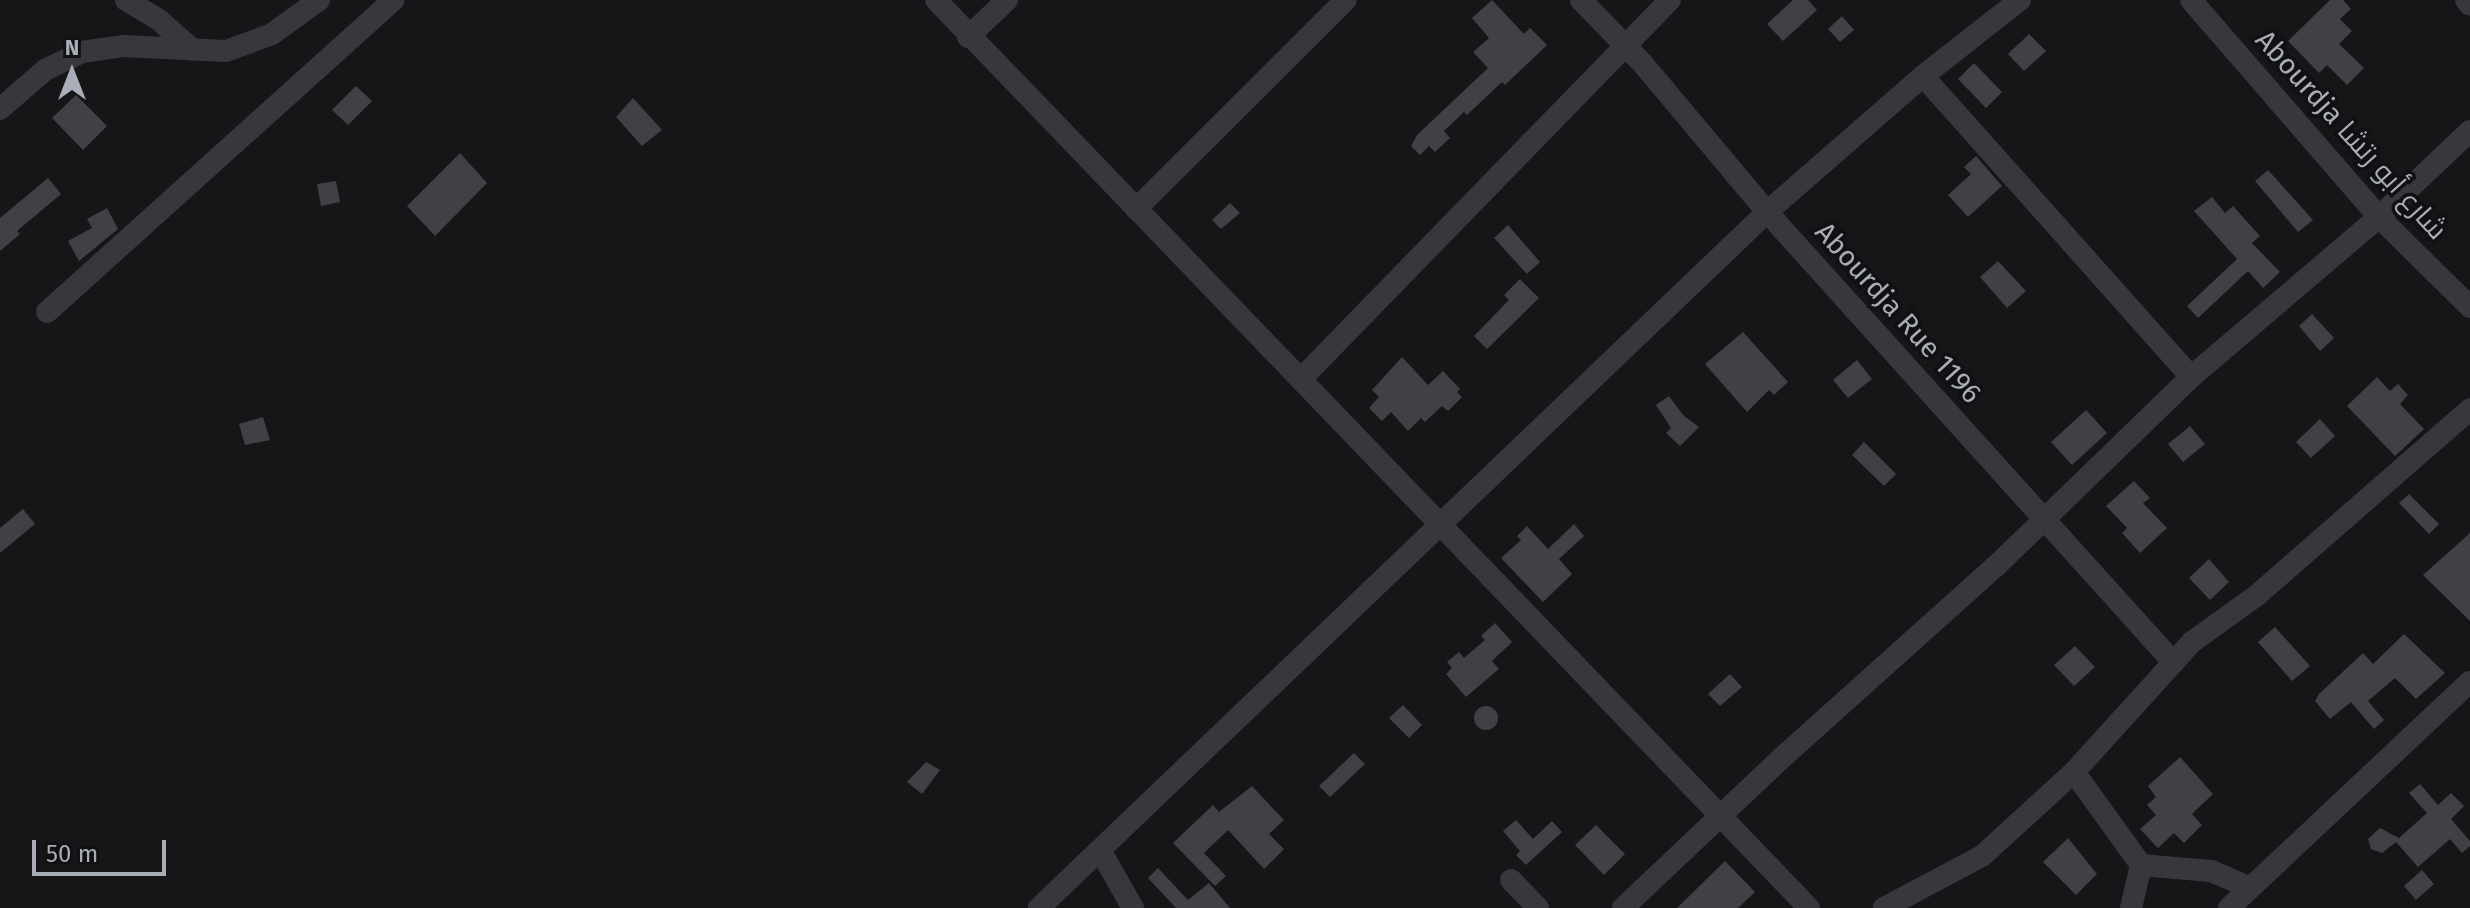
<!DOCTYPE html>
<html>
<head>
<meta charset="utf-8">
<style>
  body { margin:0 }
  #map { position:relative; width:2470px; height:908px; overflow:hidden; background:#161618; font-family:"Fira Sans",Cairo,sans-serif }
  div>[style] { position:absolute }
  .building>* { inset:0; background:#404145 }
  .round { border-radius:50% }
  .minor>* { height:22px; margin:-11px; padding:0 11px; transform-origin:11px; border-radius:11px; background:#37383d }
  span { translate:-50% -50%; white-space:nowrap; text-align:center; line-height:1.15; -webkit-text-stroke:7px #111113; paint-order:stroke }
  .street-label { font-size:28px; color:#a8adb8 }
  .north { position:absolute; left:32px; top:32px; width:80px; height:80px; -webkit-text-stroke:6px #111113; paint-order:stroke; rotate:0deg; font-size:22px; font-weight:700; line-height:32px; text-align:center; color:#a8adb8 }
  .north::after { content:''; display:block; margin:auto; width:28px; height:36px; background:#a8adb8; clip-path:polygon(50% 0,100% 100%,50% 72%,0 100%) }
  .scale { position:absolute; left:32px; top:840px; width:134px; height:36px; box-sizing:border-box; border:4px solid #a8adb8; border-top:0; padding-left:10px; font-size:24px; line-height:28px; white-space:nowrap; color:#a8adb8; -webkit-text-stroke:6px #111113; paint-order:stroke }
</style>
</head>
<body>
<div id="map">
  <div class="building">
    <div style="clip-path:polygon(1492px 0,1524px 34px,1530px 28px,1547px 45px,1505px 85px,1502px 82px,1467px 115px,1464px 112px,1444px 131px,1450px 138px,1435px 152px,1429px 146px,1420px 155px,1411px 146px,1417px 135px,1488px 68px,1473px 52px,1489px 38px,1472px 18px)"></div>
    <div style="clip-path:polygon(1793px 0,1808px 0,1817px 10px,1783px 41px,1767px 24px)"></div>
    <div style="clip-path:polygon(2330px 0,2343px 0,2351px 9px,2340px 19px,2352px 31px,2339px 44px,2364px 68px,2347px 85px,2327px 65px,2319px 73px,2288px 41px)"></div>
    <div style="clip-path:polygon(1842px 16px,1854px 30px,1840px 42px,1828px 29px)"></div>
    <div style="clip-path:polygon(2029px 34px,2046px 51px,2024px 71px,2008px 54px)"></div>
    <div style="clip-path:polygon(1974px 63px,2002px 92px,1986px 108px,1958px 79px)"></div>
    <div style="clip-path:polygon(356px 86px,372px 101px,348px 125px,332px 110px)"></div>
    <div style="clip-path:polygon(76px 95px,107px 126px,83px 150px,52px 118px)"></div>
    <div style="clip-path:polygon(633px 98px,662px 130px,642px 146px,616px 117px)"></div>
    <div style="clip-path:polygon(460px 153px,487px 183px,435px 236px,407px 206px)"></div>
    <div style="clip-path:polygon(1976px 156px,2002px 186px,1968px 217px,1948px 195px,1971px 174px,1964px 167px)"></div>
    <div style="clip-path:polygon(2268px 170px,2313px 220px,2298px 232px,2255px 181px)"></div>
    <div style="clip-path:polygon(48px 178px,61px 194px,17px 231px,20px 234px,0 251px,0 218px)"></div>
    <div style="clip-path:polygon(336px 181px,340px 202px,321px 206px,317px 184px)"></div>
    <div style="clip-path:polygon(2212px 197px,2225px 213px,2233px 206px,2260px 236px,2252px 243px,2280px 272px,2263px 288px,2248px 271px,2198px 318px,2187px 306px,2237px 259px,2194px 211px)"></div>
    <div style="clip-path:polygon(1230px 203px,1240px 213px,1221px 229px,1212px 220px)"></div>
    <div style="clip-path:polygon(107px 208px,118px 229px,79px 261px,68px 241px,92px 228px,87px 219px)"></div>
    <div style="clip-path:polygon(1508px 225px,1540px 262px,1527px 274px,1494px 238px)"></div>
    <div style="clip-path:polygon(1998px 261px,2026px 291px,2007px 308px,1980px 277px)"></div>
    <div style="clip-path:polygon(1520px 279px,1539px 298px,1487px 349px,1474px 336px,1509px 300px,1504px 295px)"></div>
    <div style="clip-path:polygon(2312px 314px,2334px 338px,2320px 351px,2299px 326px)"></div>
    <div style="clip-path:polygon(1743px 332px,1788px 382px,1774px 395px,1769px 390px,1747px 412px,1705px 364px)"></div>
    <div style="clip-path:polygon(1402px 357px,1428px 385px,1443px 371px,1460px 389px,1457px 392px,1462px 397px,1448px 411px,1442px 406px,1425px 422px,1421px 418px,1408px 431px,1391px 412px,1382px 421px,1369px 408px,1379px 397px,1372px 390px)"></div>
    <div style="clip-path:polygon(1857px 360px,1872px 379px,1848px 398px,1833px 380px)"></div>
    <div style="clip-path:polygon(2377px 377px,2390px 391px,2398px 384px,2408px 395px,2400px 404px,2424px 429px,2395px 456px,2347px 406px)"></div>
    <div style="clip-path:polygon(1669px 396px,1683px 415px,1699px 427px,1680px 446px,1666px 433px,1671px 428px,1656px 405px)"></div>
    <div style="clip-path:polygon(2086px 410px,2107px 433px,2072px 465px,2051px 442px)"></div>
    <div style="clip-path:polygon(263px 417px,270px 440px,245px 445px,239px 424px)"></div>
    <div style="clip-path:polygon(2320px 419px,2335px 436px,2311px 458px,2296px 442px)"></div>
    <div style="clip-path:polygon(2190px 426px,2205px 444px,2183px 462px,2168px 444px)"></div>
    <div style="clip-path:polygon(1864px 442px,1896px 474px,1884px 486px,1852px 455px)"></div>
    <div style="clip-path:polygon(2134px 481px,2150px 498px,2143px 503px,2167px 528px,2140px 553px,2122px 533px,2127px 528px,2106px 506px)"></div>
    <div style="clip-path:polygon(2409px 494px,2439px 524px,2429px 534px,2399px 503px)"></div>
    <div style="clip-path:polygon(23px 509px,35px 524px,0 553px,0 528px)"></div>
    <div style="clip-path:polygon(1574px 524px,1584px 536px,1559px 559px,1572px 574px,1543px 602px,1501px 558px,1521px 540px,1517px 536px,1527px 526px,1548px 549px)"></div>
    <div style="clip-path:polygon(2470px 533px,2470px 621px,2423px 575px)"></div>
    <div style="clip-path:polygon(2209px 559px,2229px 582px,2210px 600px,2189px 578px)"></div>
    <div style="clip-path:polygon(1495px 623px,1512px 642px,1492px 661px,1499px 669px,1466px 697px,1446px 674px,1452px 668px,1447px 662px,1459px 652px,1464px 658px,1485px 640px,1481px 636px)"></div>
    <div style="clip-path:polygon(2275px 627px,2310px 666px,2292px 681px,2258px 642px)"></div>
    <div style="clip-path:polygon(2404px 634px,2445px 673px,2416px 699px,2395px 678px,2368px 701px,2384px 720px,2374px 729px,2351px 702px,2330px 719px,2315px 701px,2319px 694px,2363px 653px,2373px 664px)"></div>
    <div style="clip-path:polygon(2075px 646px,2095px 667px,2074px 686px,2054px 665px)"></div>
    <div style="clip-path:polygon(1730px 674px,1742px 687px,1720px 706px,1708px 694px)"></div>
    <div style="clip-path:polygon(1403px 705px,1422px 725px,1409px 738px,1389px 718px)"></div>
    <div class="round" style="left:1474px;top:706px;width:24px;height:24px"></div>
    <div style="clip-path:polygon(1354px 753px,1365px 764px,1330px 797px,1319px 786px)"></div>
    <div style="clip-path:polygon(2180px 757px,2213px 794px,2192px 814px,2202px 825px,2184px 843px,2174px 833px,2158px 848px,2140px 829px,2156px 815px,2147px 805px,2156px 797px,2148px 786px)"></div>
    <div style="clip-path:polygon(926px 762px,940px 770px,922px 794px,907px 782px)"></div>
    <div style="clip-path:polygon(2420px 784px,2438px 805px,2451px 793px,2464px 806px,2451px 819px,2470px 841px,2470px 846px,2462px 853px,2450px 839px,2418px 867px,2396px 842px,2382px 853px,2371px 849px,2368px 839px,2380px 828px,2399px 838px,2427px 813px,2409px 793px)"></div>
    <div style="clip-path:polygon(1252px 786px,1284px 820px,1269px 834px,1284px 849px,1264px 869px,1228px 830px,1204px 853px,1226px 876px,1215px 886px,1173px 843px,1213px 805px,1219px 812px)"></div>
    <div style="clip-path:polygon(1516px 820px,1533px 839px,1552px 821px,1562px 832px,1526px 865px,1516px 855px,1520px 851px,1503px 831px)"></div>
    <div style="clip-path:polygon(1596px 825px,1625px 854px,1604px 875px,1575px 845px)"></div>
    <div style="clip-path:polygon(2068px 838px,2097px 874px,2076px 895px,2043px 862px)"></div>
    <div style="clip-path:polygon(1725px 861px,1755px 892px,1738px 908px,1677px 908px)"></div>
    <div style="clip-path:polygon(1158px 868px,1188px 900px,1209px 883px,1230px 908px,1176px 908px,1148px 878px)"></div>
    <div style="clip-path:polygon(2422px 870px,2434px 884px,2416px 900px,2404px 886px)"></div>
  </div>
  <div class="minor">
    <div style="left:126px;top:0;width:39px;rotate:31deg"></div>
    <div style="left:159px;top:20px;width:45px;rotate:41.4deg"></div>
    <div style="left:936px;top:0;width:1260px;rotate:46.13deg"></div>
    <div style="left:1581px;top:0;width:89px;rotate:45.9deg"></div>
    <div style="left:1643px;top:64px;width:193px;rotate:50deg"></div>
    <div style="left:1767px;top:212px;width:607px;rotate:47.94deg"></div>
    <div style="left:2191px;top:0;width:287px;rotate:49.1deg"></div>
    <div style="left:2379px;top:217px;width:128px;rotate:44.7deg"></div>
    <div style="left:2466px;top:0;width:6px;rotate:51deg"></div>
    <div style="left:968px;top:37px;width:54px;rotate:-43.5deg"></div>
    <div style="left:1923px;top:76px;width:403px;rotate:48.3deg"></div>
    <div style="left:0;top:109px;width:60px;rotate:-40.9deg"></div>
    <div style="left:45px;top:70px;width:41px;rotate:-25.9deg"></div>
    <div style="left:82px;top:52px;width:41px;rotate:-8.3deg"></div>
    <div style="left:123px;top:46px;width:103px;rotate:2.8deg"></div>
    <div style="left:226px;top:51px;width:49px;rotate:-20.3deg"></div>
    <div style="left:272px;top:34px;width:58px;rotate:-35.9deg"></div>
    <div style="left:1136px;top:209px;width:296px;rotate:-44.9deg"></div>
    <div style="left:47px;top:312px;width:466px;rotate:-42deg"></div>
    <div style="left:1301px;top:379px;width:529px;rotate:-45.77deg"></div>
    <div style="left:2074px;top:772px;width:115px;rotate:54.2deg"></div>
    <div style="left:2141px;top:865px;width:44px;rotate:103.1deg"></div>
    <div style="left:1100px;top:850px;width:67px;rotate:60.4deg"></div>
    <div style="left:2141px;top:865px;width:70px;rotate:4.9deg"></div>
    <div style="left:2211px;top:871px;width:43px;rotate:23deg"></div>
    <div style="left:1511px;top:880px;width:39px;rotate:46deg"></div>
    <div style="left:1039px;top:908px;width:1007px;rotate:-43.71deg"></div>
    <div style="left:1767px;top:212px;width:207px;rotate:-41.1deg"></div>
    <div style="left:1923px;top:76px;width:123px;rotate:-38.1deg"></div>
    <div style="left:1623px;top:908px;width:221px;rotate:-43.4deg"></div>
    <div style="left:1784px;top:756px;width:283px;rotate:-41.9deg"></div>
    <div style="left:1995px;top:567px;width:273px;rotate:-44.1deg"></div>
    <div style="left:2191px;top:377px;width:247px;rotate:-40.4deg"></div>
    <div style="left:2379px;top:217px;width:125px;rotate:-43.4deg"></div>
    <div style="left:1884px;top:908px;width:111px;rotate:-28deg"></div>
    <div style="left:1982px;top:856px;width:125px;rotate:-42.4deg"></div>
    <div style="left:2074px;top:772px;width:176px;rotate:-47.8deg"></div>
    <div style="left:2192px;top:642px;width:79px;rotate:-35.7deg"></div>
    <div style="left:2256px;top:596px;width:284px;rotate:-41.1deg"></div>
    <div style="left:2229px;top:908px;width:330px;rotate:-43.2deg"></div>
  </div>
  <div class="street-label">
    <span style="left:2351px;top:135px;rotate:48deg">Abourdja شارع أبو رتشا</span>
    <span style="left:1898px;top:313px;rotate:48deg">Abourdja Rue 1196</span>
  </div>
  <div class="north">N</div>
  <div class="scale">50 m</div>
</div>
</body>
</html>
